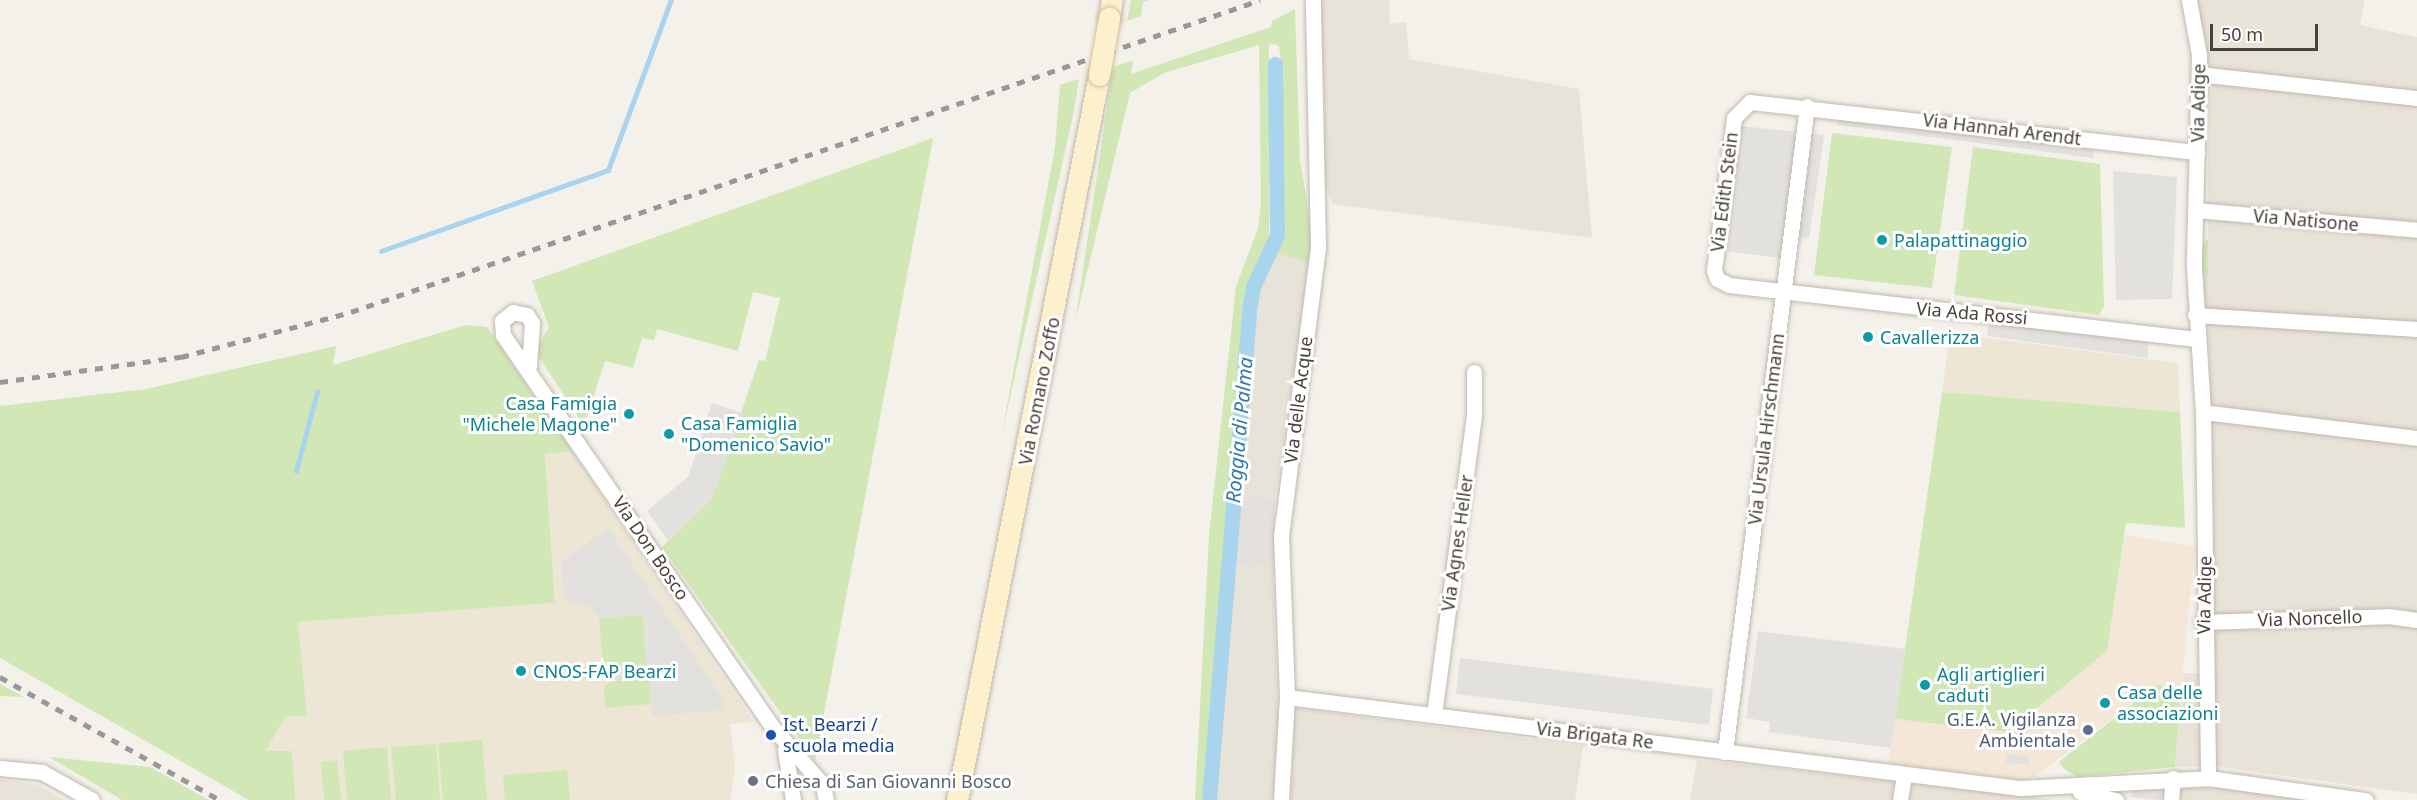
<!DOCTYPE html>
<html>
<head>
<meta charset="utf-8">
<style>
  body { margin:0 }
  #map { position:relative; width:2417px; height:800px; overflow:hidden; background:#f4f1ea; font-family:"Noto Sans",sans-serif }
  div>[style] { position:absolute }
  .residential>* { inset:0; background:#e8e3d8 }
  .commercial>* { inset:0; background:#f5e7d7 }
  .industrial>* { inset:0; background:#e4e0db }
  .education>* { inset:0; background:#ede6d5 }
  .green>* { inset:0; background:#d1e7b5 }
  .parking>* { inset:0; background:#e3e1de }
  .stream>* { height:4.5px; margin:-2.25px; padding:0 2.25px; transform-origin:2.25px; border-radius:2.25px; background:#a9d4ee }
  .canal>* { height:15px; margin:-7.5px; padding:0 7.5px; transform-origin:7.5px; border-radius:7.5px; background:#a9d4ee }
  .roads { filter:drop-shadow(0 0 2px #c0b9ad) drop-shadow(0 0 2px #c0b9ad) }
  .street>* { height:15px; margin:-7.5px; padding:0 7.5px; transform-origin:7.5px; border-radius:7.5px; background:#fff }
  .secondary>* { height:21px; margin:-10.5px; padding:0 10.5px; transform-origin:10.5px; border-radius:10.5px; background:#fdf0cc }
  .rail>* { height:4.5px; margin-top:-2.25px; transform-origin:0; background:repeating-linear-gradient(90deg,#989898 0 8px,transparent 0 16px) }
  .bridges { filter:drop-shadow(0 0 2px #d2c39b) drop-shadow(0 0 2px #d2c39b) }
  .secondary-bridge>* { height:21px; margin:-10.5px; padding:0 10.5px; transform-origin:10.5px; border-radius:10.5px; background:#fdf0cc }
  .dots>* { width:16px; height:16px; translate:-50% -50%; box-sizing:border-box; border:3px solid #fff; border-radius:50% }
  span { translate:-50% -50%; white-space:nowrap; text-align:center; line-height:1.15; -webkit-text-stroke:6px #fff; paint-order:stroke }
  .street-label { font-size:18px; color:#484238 }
  .culture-label { font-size:18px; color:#0d838f }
  .left { translate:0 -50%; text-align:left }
  .right { translate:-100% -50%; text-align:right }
  .service-label { font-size:18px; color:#4e5e75 }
  .transit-label { font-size:18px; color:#164399 }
  .worship-label { font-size:18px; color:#5b616d }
  .water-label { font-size:20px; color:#327aa9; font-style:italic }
  .scale { position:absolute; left:2210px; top:24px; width:108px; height:27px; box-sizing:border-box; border:3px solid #484238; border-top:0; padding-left:8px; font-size:18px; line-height:21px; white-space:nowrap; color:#484238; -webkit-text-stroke:4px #fff; paint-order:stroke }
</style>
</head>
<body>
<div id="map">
  <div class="residential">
    <div style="clip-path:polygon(1318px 0,1389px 0,1390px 24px,1406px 22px,1409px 59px,1579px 89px,1592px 238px,1332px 204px,1322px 174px,1325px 106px)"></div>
    <div style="clip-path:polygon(2196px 0,2365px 0,2360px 25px,2417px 37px,2417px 794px,2213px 766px,2175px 767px,2183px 673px,2207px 674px,2214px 528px,2208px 313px,2199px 312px,2196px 276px,2208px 276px,2208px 58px)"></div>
    <div style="clip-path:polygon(1274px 253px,1309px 262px,1275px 499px,1237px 496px,1257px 285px)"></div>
    <div style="clip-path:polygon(1232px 565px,1273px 567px,1278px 721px,1273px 800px,1213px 800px)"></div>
    <div style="clip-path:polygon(1295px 708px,1583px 746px,1575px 800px,1291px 800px)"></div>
    <div style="clip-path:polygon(1697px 760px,1955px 788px,2054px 800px,1690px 800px)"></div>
    <div style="clip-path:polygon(0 779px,38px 785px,65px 800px,0 800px)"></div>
    <div style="clip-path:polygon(2179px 787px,2229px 789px,2307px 800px,2178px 800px)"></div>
  </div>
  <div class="commercial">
    <div style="clip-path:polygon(2125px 535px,2195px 547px,2181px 689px,2156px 685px,2029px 781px,1888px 764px,1895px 719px,2008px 732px,2107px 651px)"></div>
  </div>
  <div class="industrial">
    <div style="clip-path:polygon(1237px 496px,1275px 499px,1273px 567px,1232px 565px)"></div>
  </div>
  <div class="education">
    <div style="clip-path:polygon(1950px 333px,2178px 363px,2180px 412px,1942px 392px)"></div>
    <div style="clip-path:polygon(572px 451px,754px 722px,730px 724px,735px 769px,730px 800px,249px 800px,241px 796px,285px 717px,307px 715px,298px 622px,555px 603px,545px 453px)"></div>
  </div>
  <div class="green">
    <div style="clip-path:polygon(1131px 0,1149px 0,1143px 2px,1141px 16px,1127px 21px)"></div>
    <div style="clip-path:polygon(1295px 9px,1300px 160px,1312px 233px,1309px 262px,1274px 253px,1282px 233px,1281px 64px,1279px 46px,1269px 43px,1269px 239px,1243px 306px,1206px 800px,1195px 800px,1209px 535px,1236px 286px,1258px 229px,1261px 202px,1259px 45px,1164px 73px,1130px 93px,1075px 323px,1113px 67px,1133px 60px,1131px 74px,1271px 27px,1272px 21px)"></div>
    <div style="clip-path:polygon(1079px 79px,1074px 111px,1001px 438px,1055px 147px,1060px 85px)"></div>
    <div style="clip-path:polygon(1832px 133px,1952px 147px,1932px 288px,1814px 275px)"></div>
    <div style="clip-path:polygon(933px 138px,815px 761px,662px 547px,711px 500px,759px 360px,765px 361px,780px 298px,753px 292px,738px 351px,657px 329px,654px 340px,642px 338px,633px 368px,605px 361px,584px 426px,535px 351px,549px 327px,532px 281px)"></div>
    <div style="clip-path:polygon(1973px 147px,2100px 164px,2104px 307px,2099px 315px,1954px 295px)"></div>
    <div style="clip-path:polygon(2208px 238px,2208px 276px,2196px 276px,2202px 247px)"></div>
    <div style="clip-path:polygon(466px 325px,487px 327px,572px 451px,545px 454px,555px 603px,298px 622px,307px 715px,285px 717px,266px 751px,292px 751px,295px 800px,249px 800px,0 658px,0 406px,146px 389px,336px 346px,333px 365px)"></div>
    <div style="clip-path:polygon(1942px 392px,2180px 412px,2185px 528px,2126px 523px,2107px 651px,2008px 732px,1895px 719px)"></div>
    <div style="clip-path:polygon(643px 615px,646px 665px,608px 669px,603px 663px,599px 618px)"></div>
    <div style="clip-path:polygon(649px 678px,651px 704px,605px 708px,604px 687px,610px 682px)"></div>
    <div style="clip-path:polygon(0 684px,24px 697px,0 696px)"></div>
    <div style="clip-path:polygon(2156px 685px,2181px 689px,2175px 767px,2077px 777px,2063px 768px,2059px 762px)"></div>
    <div style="clip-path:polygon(482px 740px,487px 800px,443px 800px,438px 743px)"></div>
    <div style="clip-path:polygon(436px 744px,440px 800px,396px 800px,391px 747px)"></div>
    <div style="clip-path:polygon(387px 747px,391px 800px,347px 800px,343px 751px)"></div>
    <div style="clip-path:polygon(49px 757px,150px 767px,209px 800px,122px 800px)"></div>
    <div style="clip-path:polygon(337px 760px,341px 800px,324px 800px,321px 762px)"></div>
    <div style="clip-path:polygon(567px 770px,570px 800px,505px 800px,503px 775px)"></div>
  </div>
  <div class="parking">
    <div style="clip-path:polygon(1839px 110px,2093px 140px,2094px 158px,1837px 125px)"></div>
    <div style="clip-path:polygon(1733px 125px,1824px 135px,1809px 238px,1790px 237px,1787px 259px,1717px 250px)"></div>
    <div style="clip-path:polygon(2113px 171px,2177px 177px,2172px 299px,2116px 300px)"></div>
    <div style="clip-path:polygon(1991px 313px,2148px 333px,2148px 358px,1987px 336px)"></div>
    <div style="clip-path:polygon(712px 403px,743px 413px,737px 432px,711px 500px,668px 541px,647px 511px,688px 477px)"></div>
    <div style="clip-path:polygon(608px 528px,721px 696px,727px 710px,653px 716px,649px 678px,610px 682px,608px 669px,646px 665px,643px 615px,599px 618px,590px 607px,565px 601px,561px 562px)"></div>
    <div style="clip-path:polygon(1758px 631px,1905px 649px,1891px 748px,1769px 732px,1770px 722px,1746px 718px)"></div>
    <div style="clip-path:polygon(1460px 658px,1713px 689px,1709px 725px,1456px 694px)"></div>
    <div style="clip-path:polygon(2007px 754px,2030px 757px,2029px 765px,2006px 763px)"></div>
    <div style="clip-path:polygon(2134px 789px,2169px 790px,2165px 800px,2158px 800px,2130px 797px)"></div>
  </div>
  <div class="stream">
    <div style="left:381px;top:251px;width:241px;rotate:-19.6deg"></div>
    <div style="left:608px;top:170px;width:181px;rotate:-69.7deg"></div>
    <div style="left:296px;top:471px;width:82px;rotate:-75.1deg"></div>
  </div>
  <div class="canal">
    <div style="left:1209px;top:800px;width:492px;rotate:-85.3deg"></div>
    <div style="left:1249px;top:310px;width:23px;rotate:-80deg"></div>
    <div style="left:1253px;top:287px;width:57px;rotate:-65.2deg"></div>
    <div style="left:1277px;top:235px;width:171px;rotate:-90.7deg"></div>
  </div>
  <div class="roads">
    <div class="street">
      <div style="left:2189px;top:0;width:56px;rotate:79.7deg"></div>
      <div style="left:2199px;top:55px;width:211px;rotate:91.4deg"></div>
      <div style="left:2194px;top:266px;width:146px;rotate:86.5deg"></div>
      <div style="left:2203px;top:412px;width:366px;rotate:89.2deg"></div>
      <div style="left:2199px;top:74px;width:219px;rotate:6.3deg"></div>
      <div style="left:2195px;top:210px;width:223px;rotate:5.1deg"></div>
      <div style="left:2195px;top:315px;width:222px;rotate:3.6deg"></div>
      <div style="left:2196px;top:339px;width:470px;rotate:-173.4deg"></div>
      <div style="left:1729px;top:285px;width:13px;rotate:-153deg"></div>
      <div style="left:1717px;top:279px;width:9px;rotate:-108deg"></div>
      <div style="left:1714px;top:270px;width:153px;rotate:-82.5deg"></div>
      <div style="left:1734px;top:118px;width:23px;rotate:-45deg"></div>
      <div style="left:1750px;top:102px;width:450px;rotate:6.4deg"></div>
      <div style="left:529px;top:366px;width:43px;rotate:-86deg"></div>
      <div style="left:532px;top:323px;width:9px;rotate:-122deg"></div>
      <div style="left:527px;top:315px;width:14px;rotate:-168deg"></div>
      <div style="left:513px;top:312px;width:14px;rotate:141deg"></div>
      <div style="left:502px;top:321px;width:14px;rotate:86deg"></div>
      <div style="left:503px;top:335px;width:478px;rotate:55.5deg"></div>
      <div style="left:774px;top:729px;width:74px;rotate:48.8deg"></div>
      <div style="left:823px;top:785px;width:15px;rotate:79deg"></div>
      <div style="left:2203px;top:412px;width:216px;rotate:6.9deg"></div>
      <div style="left:2202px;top:622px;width:186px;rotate:-1.8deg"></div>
      <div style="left:2388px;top:616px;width:29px;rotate:8deg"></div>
      <div style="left:1287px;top:697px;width:739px;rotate:7.08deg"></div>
      <div style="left:2020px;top:788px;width:188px;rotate:-3deg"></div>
      <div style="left:2208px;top:778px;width:159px;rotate:8deg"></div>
      <div style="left:1434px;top:715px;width:304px;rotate:-82.4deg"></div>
      <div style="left:1474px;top:414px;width:42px;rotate:-90deg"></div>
      <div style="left:785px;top:750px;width:51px;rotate:80.9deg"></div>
      <div style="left:1725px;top:752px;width:651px;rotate:-82.77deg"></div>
      <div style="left:0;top:768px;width:42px;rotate:5.4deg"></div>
      <div style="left:42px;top:772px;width:57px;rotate:29.2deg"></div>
      <div style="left:2080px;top:792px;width:37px;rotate:13deg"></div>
      <div style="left:1281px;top:800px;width:103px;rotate:-86.7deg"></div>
      <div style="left:1287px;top:697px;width:161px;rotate:-92.1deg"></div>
      <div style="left:1281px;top:536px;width:292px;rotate:-82.7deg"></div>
      <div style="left:1318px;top:246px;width:246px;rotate:-91.2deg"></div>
      <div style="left:1900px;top:800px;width:25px;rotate:-81deg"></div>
      <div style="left:2171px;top:800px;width:22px;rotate:-85deg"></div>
    </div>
    <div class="secondary">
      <div style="left:1109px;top:18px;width:18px;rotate:-81deg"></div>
      <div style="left:957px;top:800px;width:739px;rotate:-78.92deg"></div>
    </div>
  </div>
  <div class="rail">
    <div style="left:0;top:382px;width:183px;rotate:-7.9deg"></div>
    <div style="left:181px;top:357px;width:176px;rotate:-14.8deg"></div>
    <div style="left:351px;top:312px;width:961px;rotate:-18.94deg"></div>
    <div style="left:0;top:677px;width:252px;rotate:29.2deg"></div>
  </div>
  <div class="bridges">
    <div class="secondary-bridge">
      <div style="left:1099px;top:75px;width:58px;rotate:-80deg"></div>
    </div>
  </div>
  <div class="dots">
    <div style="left:1882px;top:240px;background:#0f9aa8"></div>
    <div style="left:1868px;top:337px;background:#0f9aa8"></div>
    <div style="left:629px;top:414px;background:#0f9aa8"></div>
    <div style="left:669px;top:434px;background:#0f9aa8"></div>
    <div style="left:521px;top:671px;background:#0f9aa8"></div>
    <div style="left:1925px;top:685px;background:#0f9aa8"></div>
    <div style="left:2105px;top:703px;background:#0f9aa8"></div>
    <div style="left:2088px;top:730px;background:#5c6f8a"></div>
    <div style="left:771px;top:735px;background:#1a4fb4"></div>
    <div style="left:753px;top:781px;background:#6b7280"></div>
  </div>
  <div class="street-label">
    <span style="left:2198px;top:103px;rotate:-89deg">Via Adige</span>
    <span style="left:2002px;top:129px;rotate:7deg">Via Hannah Arendt</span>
    <span style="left:1724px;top:192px;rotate:-83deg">Via Edith Stein</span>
    <span style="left:2306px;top:220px;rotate:5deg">Via Natisone</span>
    <span style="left:1972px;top:313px;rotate:5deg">Via Ada Rossi</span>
    <span style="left:1039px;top:391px;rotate:-79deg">Via Romano Zoffo</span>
    <span style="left:1298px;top:400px;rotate:-83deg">Via delle Acque</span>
    <span style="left:1766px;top:429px;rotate:-83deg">Via Ursula Hirschmann</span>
    <span style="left:1457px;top:543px;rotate:-82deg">Via Agnes Heller</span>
    <span style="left:651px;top:548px;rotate:56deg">Via Don Bosco</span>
    <span style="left:2204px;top:595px;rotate:-89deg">Via Adige</span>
    <span style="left:2310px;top:618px;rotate:-2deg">Via Noncello</span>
    <span style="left:1595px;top:735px;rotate:7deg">Via Brigata Re</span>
  </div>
  <div class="culture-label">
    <span class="left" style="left:1894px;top:240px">Palapattinaggio</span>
    <span class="left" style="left:1880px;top:337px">Cavallerizza</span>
    <span class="right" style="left:617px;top:414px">Casa Famigia<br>"Michele Magone"</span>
    <span class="left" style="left:681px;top:434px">Casa Famiglia<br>"Domenico Savio"</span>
    <span class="left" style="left:533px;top:671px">CNOS-FAP Bearzi</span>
    <span class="left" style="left:1937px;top:685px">Agli artiglieri<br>caduti</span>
    <span class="left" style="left:2117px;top:703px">Casa delle<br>associazioni</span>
  </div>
  <div class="service-label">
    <span class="right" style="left:2076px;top:730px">G.E.A. Vigilanza<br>Ambientale</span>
  </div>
  <div class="transit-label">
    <span class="left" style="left:783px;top:735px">Ist. Bearzi /<br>scuola media</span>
  </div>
  <div class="worship-label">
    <span class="left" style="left:765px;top:781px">Chiesa di San Giovanni Bosco</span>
  </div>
  <div class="water-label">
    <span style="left:1239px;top:430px;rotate:-85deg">Roggia di Palma</span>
  </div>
  <div class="scale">50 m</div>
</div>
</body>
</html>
